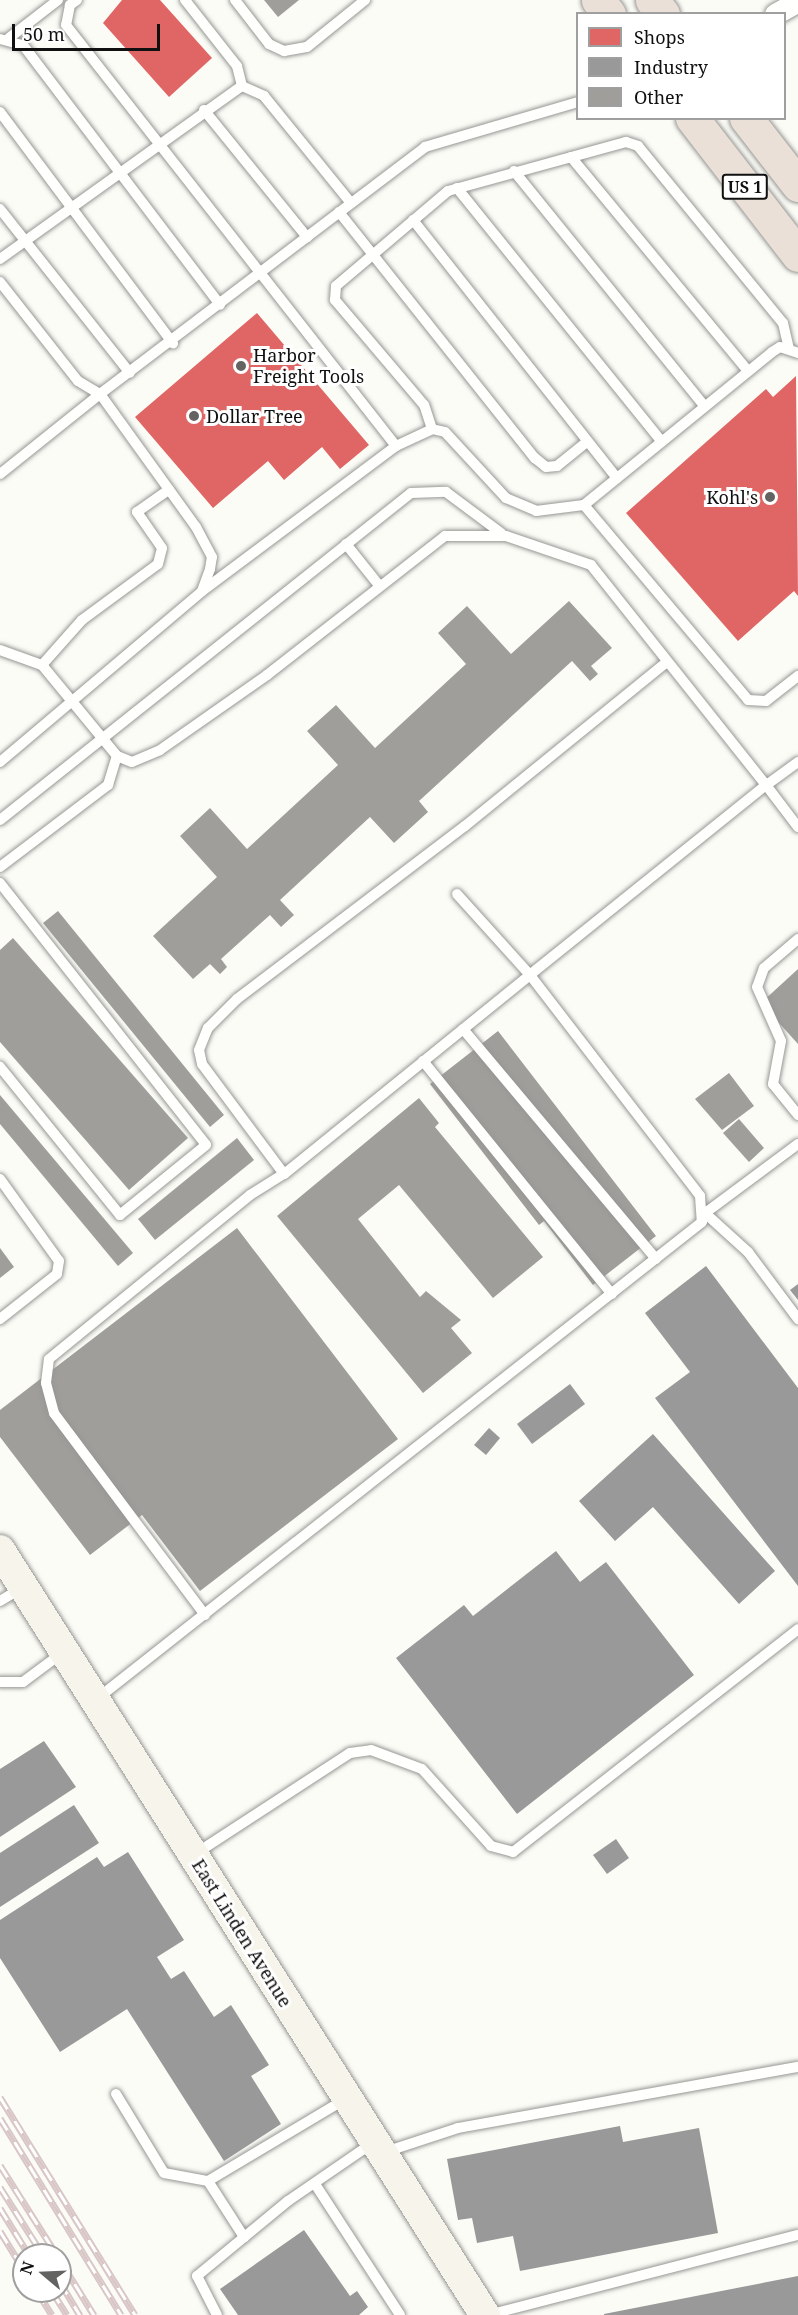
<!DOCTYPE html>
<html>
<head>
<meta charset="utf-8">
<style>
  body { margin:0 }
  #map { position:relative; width:798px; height:2315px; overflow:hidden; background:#fcfcf7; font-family:"Noto Serif",serif }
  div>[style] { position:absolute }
  .shops>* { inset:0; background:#e06666 }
  .industry>* { inset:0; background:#999 }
  .building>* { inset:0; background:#a09e9b }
  .roads { filter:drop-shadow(0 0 2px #969694) drop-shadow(0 0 2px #969694) }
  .lane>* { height:10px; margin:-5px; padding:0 5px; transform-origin:5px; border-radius:5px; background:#fffffe }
  .street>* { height:21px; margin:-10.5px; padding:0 10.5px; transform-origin:10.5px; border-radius:10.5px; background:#fffffe }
  .secondary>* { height:30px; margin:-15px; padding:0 15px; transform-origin:15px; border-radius:15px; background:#f6f4eb }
  .highway>* { height:33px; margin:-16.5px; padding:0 16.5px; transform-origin:16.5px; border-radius:16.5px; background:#eae0d7 }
  .rail>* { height:7px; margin-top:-3.5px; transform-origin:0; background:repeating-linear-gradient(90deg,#fff 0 14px,#d9c6c7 0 28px); box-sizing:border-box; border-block:2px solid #d9c6c7 }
  .dots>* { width:16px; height:16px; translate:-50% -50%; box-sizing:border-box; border:3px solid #fff; border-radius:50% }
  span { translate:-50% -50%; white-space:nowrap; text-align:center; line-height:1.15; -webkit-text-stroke:6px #fff; paint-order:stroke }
  .shield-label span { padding:2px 4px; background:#fff; border:2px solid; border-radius:4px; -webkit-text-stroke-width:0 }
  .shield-label { font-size:16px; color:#101010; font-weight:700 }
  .poi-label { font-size:18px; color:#101010 }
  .left { translate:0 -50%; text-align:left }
  .right { translate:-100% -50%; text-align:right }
  .street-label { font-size:18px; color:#101010 }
  .legend { position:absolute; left:576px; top:12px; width:210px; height:108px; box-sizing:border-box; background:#fff; border:2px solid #9f9f9f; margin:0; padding:8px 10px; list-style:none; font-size:18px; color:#101010 }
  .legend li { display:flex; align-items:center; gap:12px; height:30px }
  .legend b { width:30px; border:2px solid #9f9f9f }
  .north { position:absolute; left:12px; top:2243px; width:60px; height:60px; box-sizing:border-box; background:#fff; border:2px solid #9f9f9f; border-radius:50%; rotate:289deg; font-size:16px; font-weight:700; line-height:24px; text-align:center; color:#101010 }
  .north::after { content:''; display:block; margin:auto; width:21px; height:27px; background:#636361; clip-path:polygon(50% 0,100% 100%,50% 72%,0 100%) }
  .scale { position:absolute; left:12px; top:24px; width:148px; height:27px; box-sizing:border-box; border:3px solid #101010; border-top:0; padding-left:8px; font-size:18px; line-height:21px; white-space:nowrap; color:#101010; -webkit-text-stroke:4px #fff; paint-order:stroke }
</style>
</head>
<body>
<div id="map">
  <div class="shops">
    <div style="clip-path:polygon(122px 0,160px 0,212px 58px,169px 97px,103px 23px)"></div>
    <div style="clip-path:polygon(257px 313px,369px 445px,340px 469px,322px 447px,284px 480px,268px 461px,213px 508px,135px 417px)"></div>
    <div style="clip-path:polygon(796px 376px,798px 596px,794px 591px,738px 641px,626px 513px,766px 389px,773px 397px)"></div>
  </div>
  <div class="industry">
    <div style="clip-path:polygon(706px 1266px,798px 1388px,798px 1586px,655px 1398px,690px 1372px,645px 1313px)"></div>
    <div style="clip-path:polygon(798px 1284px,798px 1300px,790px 1290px)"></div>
    <div style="clip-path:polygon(570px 1384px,585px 1404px,532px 1444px,517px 1424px)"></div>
    <div style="clip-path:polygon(489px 1428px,500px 1438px,486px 1455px,474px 1445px)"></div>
    <div style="clip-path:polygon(653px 1434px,775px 1571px,739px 1604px,653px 1507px,615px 1541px,579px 1501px)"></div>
    <div style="clip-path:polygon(556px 1551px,580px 1582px,606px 1562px,694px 1675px,517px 1814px,396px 1658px,464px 1605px,473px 1616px)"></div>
    <div style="clip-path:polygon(44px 1741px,76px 1787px,0 1837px,0 1769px)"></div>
    <div style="clip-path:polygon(74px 1805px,99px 1843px,0 1907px,0 1853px)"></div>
    <div style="clip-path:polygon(616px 1839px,629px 1858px,607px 1874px,593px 1855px)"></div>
    <div style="clip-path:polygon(128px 1852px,184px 1940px,157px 1957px,171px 1979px,184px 1971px,214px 2017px,231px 2005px,269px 2065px,251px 2076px,281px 2124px,224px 2161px,127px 2009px,60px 2052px,0 1958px,0 1920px,97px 1857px,104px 1867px)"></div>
    <div style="clip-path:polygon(620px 2126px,623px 2142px,699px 2128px,718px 2233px,520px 2271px,513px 2236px,477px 2243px,472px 2218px,458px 2220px,447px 2159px)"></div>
    <div style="clip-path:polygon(304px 2230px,350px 2296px,357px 2291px,368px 2307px,359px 2315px,238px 2315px,220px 2289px)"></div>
    <div style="clip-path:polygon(798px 2276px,798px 2315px,604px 2315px,604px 2314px)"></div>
  </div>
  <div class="building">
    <div style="clip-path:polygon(264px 0,299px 0,278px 17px)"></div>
    <div style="clip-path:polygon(569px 601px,612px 648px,591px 666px,598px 674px,590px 681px,572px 661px,419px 801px,428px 812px,394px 843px,370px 817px,280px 900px,294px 915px,281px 927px,270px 915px,221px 959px,227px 967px,220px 974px,210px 964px,193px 979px,153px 936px,217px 877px,180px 836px,210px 808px,247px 849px,338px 765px,307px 731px,336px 705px,375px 748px,466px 664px,438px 633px,467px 606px,511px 654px)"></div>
    <div style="clip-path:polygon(58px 911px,224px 1115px,210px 1127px,43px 923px)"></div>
    <div style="clip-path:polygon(13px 938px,188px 1138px,129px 1190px,0 1042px,0 950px)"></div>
    <div style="clip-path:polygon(798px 969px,798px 1044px,761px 1003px)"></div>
    <div style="clip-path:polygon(498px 1031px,656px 1236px,593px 1285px,544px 1221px,539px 1225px,430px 1084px)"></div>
    <div style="clip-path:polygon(729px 1073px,754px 1106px,722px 1130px,695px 1099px)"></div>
    <div style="clip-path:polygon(0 1095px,133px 1253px,118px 1266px,0 1124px)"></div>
    <div style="clip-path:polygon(419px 1098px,439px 1123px,435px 1127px,543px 1257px,493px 1298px,399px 1185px,358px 1219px,420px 1297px,426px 1291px,461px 1320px,451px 1328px,472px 1353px,423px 1393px,277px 1216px)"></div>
    <div style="clip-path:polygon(739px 1119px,764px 1148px,749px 1162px,723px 1133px)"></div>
    <div style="clip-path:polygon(237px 1138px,254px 1160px,155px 1240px,138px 1219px)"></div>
    <div style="clip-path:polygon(237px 1228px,398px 1439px,200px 1591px,142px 1515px,90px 1555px,0 1437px,0 1410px)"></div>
    <div style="clip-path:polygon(0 1248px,14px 1267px,0 1278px)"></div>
  </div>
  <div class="roads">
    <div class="lane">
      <div style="left:77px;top:0;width:9px;rotate:144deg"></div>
      <div style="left:70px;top:5px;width:20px;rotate:101deg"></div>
      <div style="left:66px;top:25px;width:535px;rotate:51.91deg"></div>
      <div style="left:396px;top:446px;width:242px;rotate:143.2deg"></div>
      <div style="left:185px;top:0;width:84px;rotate:51.8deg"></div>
      <div style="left:237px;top:66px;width:21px;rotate:76deg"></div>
      <div style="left:235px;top:0;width:56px;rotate:52.3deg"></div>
      <div style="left:269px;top:44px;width:17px;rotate:25deg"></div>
      <div style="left:284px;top:51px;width:23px;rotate:-10deg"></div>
      <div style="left:307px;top:47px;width:75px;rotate:-39deg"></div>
      <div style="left:9px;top:38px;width:62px;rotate:-37.8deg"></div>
      <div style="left:0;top:39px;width:24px;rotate:15deg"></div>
      <div style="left:23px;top:45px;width:326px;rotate:52.8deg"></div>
      <div style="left:204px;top:110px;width:164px;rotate:51deg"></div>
      <div style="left:0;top:112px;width:289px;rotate:53.2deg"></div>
      <div style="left:571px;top:157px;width:278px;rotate:50.4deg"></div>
      <div style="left:514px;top:171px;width:302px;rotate:51deg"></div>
      <div style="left:457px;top:188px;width:326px;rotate:51.1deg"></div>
      <div style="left:0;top:209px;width:209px;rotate:51.6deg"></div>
      <div style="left:339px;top:212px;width:315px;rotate:51.5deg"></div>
      <div style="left:535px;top:458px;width:14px;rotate:39deg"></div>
      <div style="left:546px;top:467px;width:11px;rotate:-5deg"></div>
      <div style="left:557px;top:466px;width:38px;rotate:-39deg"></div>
      <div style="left:413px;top:220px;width:329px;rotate:51.7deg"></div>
      <div style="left:0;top:259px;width:297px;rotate:-35.6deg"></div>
      <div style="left:242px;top:86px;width:24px;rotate:24deg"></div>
      <div style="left:264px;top:96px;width:138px;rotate:50.9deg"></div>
      <div style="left:0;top:282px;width:126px;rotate:51.8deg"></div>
      <div style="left:78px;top:381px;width:26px;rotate:31deg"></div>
      <div style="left:100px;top:394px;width:128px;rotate:141.3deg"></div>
      <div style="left:432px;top:429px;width:25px;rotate:-108deg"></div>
      <div style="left:424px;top:405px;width:138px;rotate:-130.3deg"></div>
      <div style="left:335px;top:300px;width:14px;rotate:-86deg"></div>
      <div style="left:336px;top:286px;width:147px;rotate:-40.3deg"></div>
      <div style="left:448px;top:191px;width:185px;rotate:-15.4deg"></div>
      <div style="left:626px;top:142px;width:13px;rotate:18deg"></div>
      <div style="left:638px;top:146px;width:229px;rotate:50.7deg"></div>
      <div style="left:783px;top:323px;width:27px;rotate:77deg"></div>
      <div style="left:396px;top:446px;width:40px;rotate:-25deg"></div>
      <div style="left:432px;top:429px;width:13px;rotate:13deg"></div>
      <div style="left:445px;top:432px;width:90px;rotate:47.3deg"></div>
      <div style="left:506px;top:498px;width:33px;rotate:23deg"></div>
      <div style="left:536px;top:511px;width:48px;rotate:-7.1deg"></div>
      <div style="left:584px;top:505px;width:255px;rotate:49.9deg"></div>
      <div style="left:748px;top:700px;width:18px;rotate:3deg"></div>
      <div style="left:766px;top:701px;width:41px;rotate:-38deg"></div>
      <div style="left:584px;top:505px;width:242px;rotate:-39.1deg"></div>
      <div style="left:772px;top:352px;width:9px;rotate:-32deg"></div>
      <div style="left:780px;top:347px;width:19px;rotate:18deg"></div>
      <div style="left:346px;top:544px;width:51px;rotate:51.3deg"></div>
      <div style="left:0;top:650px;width:45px;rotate:19.7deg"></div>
      <div style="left:42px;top:665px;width:118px;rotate:50.5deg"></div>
      <div style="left:117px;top:756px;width:16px;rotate:22deg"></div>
      <div style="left:132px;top:762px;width:30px;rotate:-23deg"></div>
      <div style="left:160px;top:750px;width:131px;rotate:-35deg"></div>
      <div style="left:267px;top:675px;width:226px;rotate:-38deg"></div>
      <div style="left:445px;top:536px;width:61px"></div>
      <div style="left:506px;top:536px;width:90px;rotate:18.8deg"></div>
      <div style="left:591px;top:565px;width:281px;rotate:51.5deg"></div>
      <div style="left:766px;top:785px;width:303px;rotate:141.2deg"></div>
      <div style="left:530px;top:975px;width:279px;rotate:52.4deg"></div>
      <div style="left:700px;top:1196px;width:26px;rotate:86deg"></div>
      <div style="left:702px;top:1222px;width:769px;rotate:141.76deg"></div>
      <div style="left:42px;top:665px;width:60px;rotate:-48.4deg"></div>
      <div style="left:82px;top:620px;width:94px;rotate:-36.4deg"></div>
      <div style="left:158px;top:564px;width:16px;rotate:-76deg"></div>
      <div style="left:162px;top:548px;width:44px;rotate:-124.8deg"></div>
      <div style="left:137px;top:512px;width:39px;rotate:-35deg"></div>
      <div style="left:0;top:762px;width:265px;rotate:-40.2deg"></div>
      <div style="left:202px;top:591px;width:23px;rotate:-70deg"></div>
      <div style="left:210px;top:569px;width:12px;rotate:-81deg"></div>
      <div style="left:212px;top:557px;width:34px;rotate:-118deg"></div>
      <div style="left:196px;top:527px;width:164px;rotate:-125.8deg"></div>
      <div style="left:100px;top:394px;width:408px;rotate:-37.2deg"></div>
      <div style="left:425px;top:147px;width:159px;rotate:-16.4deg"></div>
      <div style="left:798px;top:762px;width:39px;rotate:144deg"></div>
      <div style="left:766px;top:785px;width:53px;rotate:52.7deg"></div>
      <div style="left:0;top:820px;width:525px;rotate:-38.51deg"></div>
      <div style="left:411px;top:493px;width:35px;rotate:-2deg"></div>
      <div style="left:446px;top:492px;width:69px;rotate:36.7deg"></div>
      <div style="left:0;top:867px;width:136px;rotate:-37.2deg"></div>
      <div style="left:108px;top:785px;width:30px;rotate:-73deg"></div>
      <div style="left:0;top:883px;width:333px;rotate:51.8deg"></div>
      <div style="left:206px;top:1145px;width:111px;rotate:140.9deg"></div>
      <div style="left:120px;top:1215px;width:191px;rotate:-129deg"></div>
      <div style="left:457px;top:894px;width:109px;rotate:48deg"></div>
      <div style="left:530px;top:975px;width:316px;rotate:141deg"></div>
      <div style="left:284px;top:1174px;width:137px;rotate:-126.7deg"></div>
      <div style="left:202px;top:1064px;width:14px;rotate:-102deg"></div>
      <div style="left:199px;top:1050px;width:24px;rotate:-68deg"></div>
      <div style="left:208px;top:1028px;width:41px;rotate:-45deg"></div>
      <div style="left:237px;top:999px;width:286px;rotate:-37.2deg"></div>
      <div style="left:465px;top:826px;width:260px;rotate:-39.1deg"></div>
      <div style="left:798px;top:939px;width:45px;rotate:139.5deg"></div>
      <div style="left:764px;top:968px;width:20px;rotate:110deg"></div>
      <div style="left:757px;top:987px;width:59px;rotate:66deg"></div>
      <div style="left:781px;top:1041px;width:44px;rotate:100.5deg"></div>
      <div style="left:773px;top:1084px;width:40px;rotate:51deg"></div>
      <div style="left:463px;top:1029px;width:300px;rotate:50deg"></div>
      <div style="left:423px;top:1061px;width:300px;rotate:51deg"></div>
      <div style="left:798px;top:1144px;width:116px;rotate:143.4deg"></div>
      <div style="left:705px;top:1213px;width:58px;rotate:42.2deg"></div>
      <div style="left:748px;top:1252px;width:84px;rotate:53.3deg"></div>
      <div style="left:0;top:1179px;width:101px;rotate:54.3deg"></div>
      <div style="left:59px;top:1261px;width:13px;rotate:99deg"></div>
      <div style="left:57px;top:1274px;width:73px;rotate:141.7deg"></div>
      <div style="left:0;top:1601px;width:27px;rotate:-31deg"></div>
      <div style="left:205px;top:1615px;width:252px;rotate:-126.8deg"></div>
      <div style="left:54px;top:1413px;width:31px;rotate:-105deg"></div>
      <div style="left:46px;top:1383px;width:24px;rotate:-83deg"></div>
      <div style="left:49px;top:1359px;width:259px;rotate:-39.2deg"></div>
      <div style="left:250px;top:1195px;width:40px;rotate:-32deg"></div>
      <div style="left:0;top:1682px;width:23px"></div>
      <div style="left:23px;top:1682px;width:49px;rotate:-36.6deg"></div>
      <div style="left:195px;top:1854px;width:185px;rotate:-33.1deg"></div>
      <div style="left:350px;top:1753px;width:21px;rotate:-8deg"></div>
      <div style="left:371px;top:1750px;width:54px;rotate:20.4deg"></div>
      <div style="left:422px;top:1769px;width:103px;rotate:48.1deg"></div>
      <div style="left:491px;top:1846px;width:23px;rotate:15deg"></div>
      <div style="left:513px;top:1852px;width:362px;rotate:-38deg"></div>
      <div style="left:116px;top:2094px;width:92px;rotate:58.7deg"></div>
      <div style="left:164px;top:2173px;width:45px;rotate:10.3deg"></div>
      <div style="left:208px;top:2181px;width:67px;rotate:57.3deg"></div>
      <div style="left:385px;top:2152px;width:77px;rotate:-18.2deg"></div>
      <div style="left:458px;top:2128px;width:345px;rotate:-10.2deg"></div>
      <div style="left:208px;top:2181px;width:162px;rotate:-30.8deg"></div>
      <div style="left:315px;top:2184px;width:156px;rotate:57deg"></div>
      <div style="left:217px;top:2315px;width:44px;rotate:-117.1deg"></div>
      <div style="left:197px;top:2276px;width:118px;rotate:-39.5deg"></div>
      <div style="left:288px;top:2201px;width:104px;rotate:-34.5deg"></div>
      <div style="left:488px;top:2315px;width:320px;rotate:-14.5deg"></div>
    </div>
    <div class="street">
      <div style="left:775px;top:14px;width:26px;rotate:-29deg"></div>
    </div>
    <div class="secondary">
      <div style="left:0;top:1550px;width:906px;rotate:57.63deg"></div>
    </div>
    <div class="highway">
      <div style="left:598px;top:0;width:18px;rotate:52deg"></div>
      <div style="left:652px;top:0;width:18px;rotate:52deg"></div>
      <div style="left:692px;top:118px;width:173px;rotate:52.3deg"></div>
      <div style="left:746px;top:118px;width:85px;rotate:52.2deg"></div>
    </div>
  </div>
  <div class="rail">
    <div style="left:0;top:2097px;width:256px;rotate:58.2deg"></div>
    <div style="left:0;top:2118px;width:231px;rotate:58.4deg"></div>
    <div style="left:0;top:2165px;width:107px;rotate:57.7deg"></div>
    <div style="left:0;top:2187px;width:80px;rotate:57.7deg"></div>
    <div style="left:0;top:2208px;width:55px;rotate:58.3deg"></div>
    <div style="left:0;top:2231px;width:46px;rotate:58.4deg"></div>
    <div style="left:60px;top:2260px;width:65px;rotate:58.3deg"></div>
    <div style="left:60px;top:2282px;width:39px;rotate:59deg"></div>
    <div style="left:37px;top:2291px;width:28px;rotate:58deg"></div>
    <div style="left:52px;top:2291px;width:28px;rotate:58deg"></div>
  </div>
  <div class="dots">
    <div style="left:241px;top:366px;background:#636361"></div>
    <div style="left:194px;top:416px;background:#636361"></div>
    <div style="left:770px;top:497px;background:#636361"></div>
  </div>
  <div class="shield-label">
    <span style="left:745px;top:187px">US 1</span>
  </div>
  <div class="poi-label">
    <span class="left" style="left:253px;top:366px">Harbor<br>Freight Tools</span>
    <span class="left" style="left:206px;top:416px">Dollar Tree</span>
    <span class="right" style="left:758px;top:497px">Kohl's</span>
  </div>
  <div class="street-label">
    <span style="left:242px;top:1933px;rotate:58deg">East Linden Avenue</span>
  </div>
  <ul class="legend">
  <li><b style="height:16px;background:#e06666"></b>Shops</li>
  <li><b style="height:16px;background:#999"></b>Industry</li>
  <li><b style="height:16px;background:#a09e9b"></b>Other</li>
  </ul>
  <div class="north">N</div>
  <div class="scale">50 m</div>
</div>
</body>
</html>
